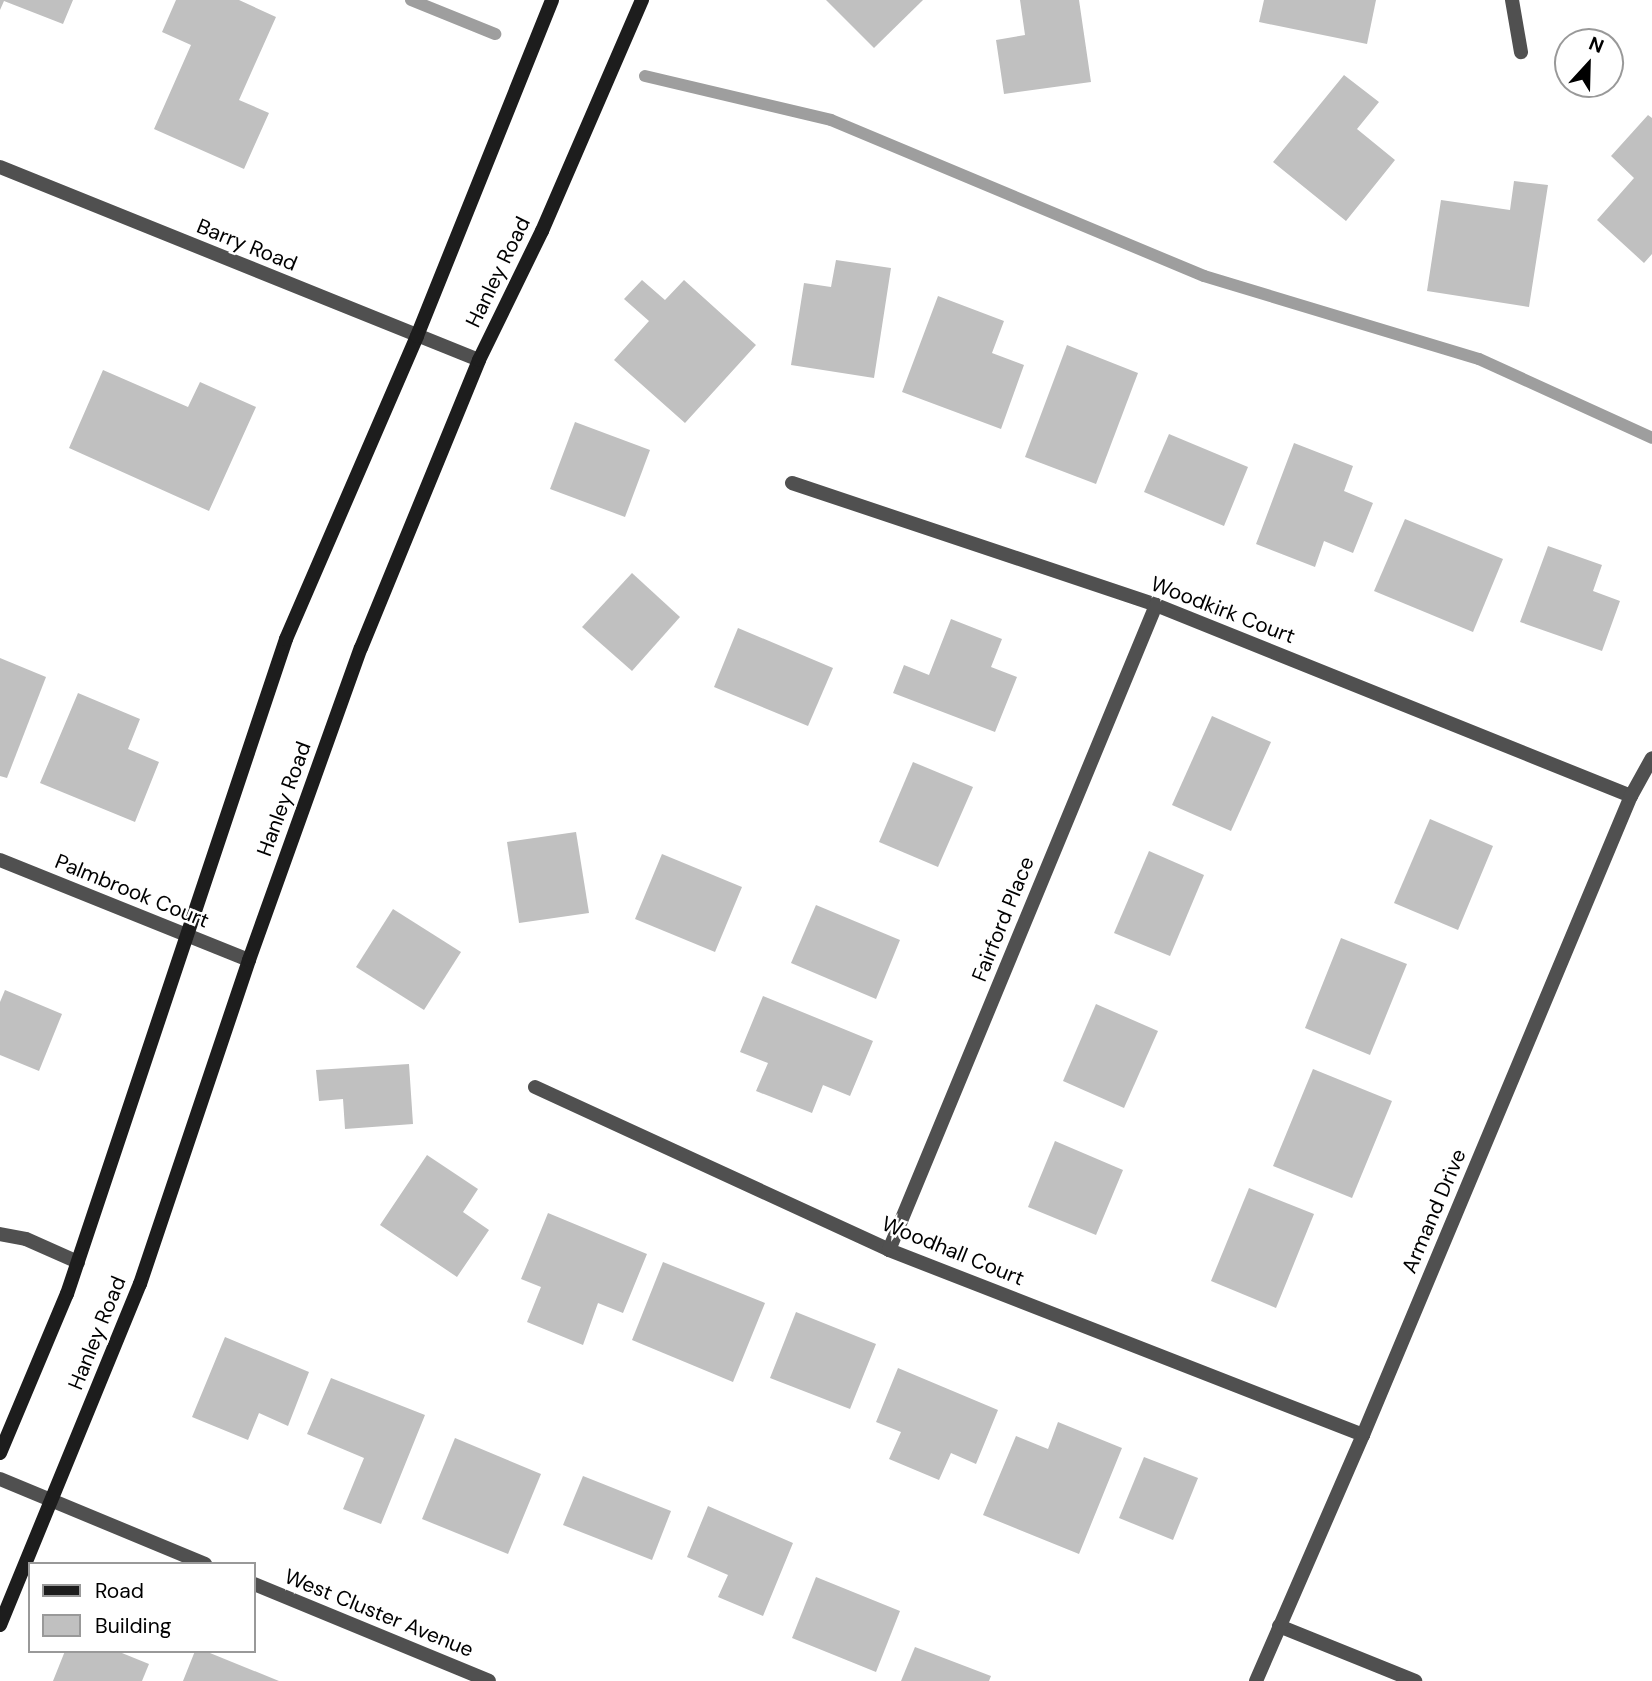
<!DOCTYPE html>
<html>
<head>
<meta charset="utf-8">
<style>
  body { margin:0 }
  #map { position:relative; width:1652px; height:1681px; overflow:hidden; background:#fff; font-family:"DM Sans",sans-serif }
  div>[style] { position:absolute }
  .stream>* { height:12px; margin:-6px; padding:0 6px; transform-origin:6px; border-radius:6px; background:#9e9e9e }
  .building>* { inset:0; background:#c0c0c0 }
  .lane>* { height:14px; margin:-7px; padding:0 7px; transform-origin:7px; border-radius:7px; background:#505050 }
  .street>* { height:14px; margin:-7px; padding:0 7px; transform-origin:7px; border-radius:7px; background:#505050 }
  .secondary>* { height:14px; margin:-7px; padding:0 7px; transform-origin:7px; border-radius:7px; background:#1d1d1d }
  span { translate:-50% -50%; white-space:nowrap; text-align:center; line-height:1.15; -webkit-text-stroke:5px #fff; paint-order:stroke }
  .street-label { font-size:21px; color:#000 }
  .legend { position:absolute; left:28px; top:1562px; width:228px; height:91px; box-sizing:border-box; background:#fff; border:2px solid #999; margin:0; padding:9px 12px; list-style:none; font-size:21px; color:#000 }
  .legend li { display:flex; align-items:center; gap:14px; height:35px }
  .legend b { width:35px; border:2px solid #999 }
  .north { position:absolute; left:1554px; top:28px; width:70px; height:70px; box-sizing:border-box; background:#fff; border:2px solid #999; border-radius:50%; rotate:22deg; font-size:19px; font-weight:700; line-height:28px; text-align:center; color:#000 }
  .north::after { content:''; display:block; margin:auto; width:24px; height:32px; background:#000; clip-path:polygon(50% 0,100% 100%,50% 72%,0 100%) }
</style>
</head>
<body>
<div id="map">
  <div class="stream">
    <div style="left:411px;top:0;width:91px;rotate:22deg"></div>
    <div style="left:645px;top:76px;width:191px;rotate:13.3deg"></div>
    <div style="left:831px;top:120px;width:404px;rotate:22.7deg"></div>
    <div style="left:1204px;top:276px;width:287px;rotate:16.8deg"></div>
    <div style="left:1479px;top:359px;width:190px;rotate:24.5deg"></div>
  </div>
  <div class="building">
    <div style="clip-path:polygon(0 0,73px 0,63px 24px,4px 1px,0 10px)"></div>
    <div style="clip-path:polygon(176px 0,239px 0,276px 17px,239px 100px,269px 113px,244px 169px,154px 129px,191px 45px,162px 32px)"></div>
    <div style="clip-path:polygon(826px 0,923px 0,874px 48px)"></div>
    <div style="clip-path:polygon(1020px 0,1079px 0,1091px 82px,1004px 94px,996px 40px,1025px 35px)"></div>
    <div style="clip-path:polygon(1264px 0,1376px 0,1367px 44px,1259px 22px)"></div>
    <div style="clip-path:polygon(1344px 75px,1379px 102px,1357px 129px,1395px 160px,1346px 221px,1273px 162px)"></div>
    <div style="clip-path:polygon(1648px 115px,1652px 118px,1652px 254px,1644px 263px,1597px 220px,1634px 178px,1611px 156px)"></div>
    <div style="clip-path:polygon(1514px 181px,1548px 185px,1529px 307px,1427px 291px,1441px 200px,1510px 210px)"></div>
    <div style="clip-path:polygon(836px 260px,891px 268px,874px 378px,791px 365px,804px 283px,831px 287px)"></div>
    <div style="clip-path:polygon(642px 280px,665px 300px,684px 280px,756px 345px,685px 423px,614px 360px,649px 321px,624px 299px)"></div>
    <div style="clip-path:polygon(938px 296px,1004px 321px,992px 353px,1024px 365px,1001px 429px,902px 392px)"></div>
    <div style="clip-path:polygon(1067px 345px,1138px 373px,1096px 484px,1025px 457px)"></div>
    <div style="clip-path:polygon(103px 370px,188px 407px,200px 382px,256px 407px,209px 511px,69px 448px)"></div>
    <div style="clip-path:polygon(575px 422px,650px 450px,625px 517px,550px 489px)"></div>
    <div style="clip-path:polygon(1169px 434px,1248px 467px,1224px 526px,1144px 492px)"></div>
    <div style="clip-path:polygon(1294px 443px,1353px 466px,1344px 491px,1373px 503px,1353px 553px,1324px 541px,1315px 567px,1256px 544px)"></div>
    <div style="clip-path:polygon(1405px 519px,1503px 559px,1473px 632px,1374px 591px)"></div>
    <div style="clip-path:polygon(1548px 546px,1602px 565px,1593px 591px,1620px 601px,1602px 651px,1520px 622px)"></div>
    <div style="clip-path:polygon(632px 573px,680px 617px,632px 671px,582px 627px)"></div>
    <div style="clip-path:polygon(951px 619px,1002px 639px,991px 667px,1017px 677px,995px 732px,893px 693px,904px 665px,929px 675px)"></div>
    <div style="clip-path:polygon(738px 628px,833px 668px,808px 726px,714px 687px)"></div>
    <div style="clip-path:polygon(0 658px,46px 677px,7px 778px,0 776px)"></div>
    <div style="clip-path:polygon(78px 693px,140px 719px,128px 749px,159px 762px,135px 822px,40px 783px)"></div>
    <div style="clip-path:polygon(1212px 716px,1271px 742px,1231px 831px,1172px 805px)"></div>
    <div style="clip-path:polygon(913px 762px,973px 787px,938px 867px,879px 842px)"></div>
    <div style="clip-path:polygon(1430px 819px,1493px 846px,1458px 930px,1394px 903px)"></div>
    <div style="clip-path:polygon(576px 832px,589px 913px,519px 923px,507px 842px)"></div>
    <div style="clip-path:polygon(1149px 851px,1204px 875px,1170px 956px,1114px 933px)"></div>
    <div style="clip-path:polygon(662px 854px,742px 887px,715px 952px,635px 919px)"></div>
    <div style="clip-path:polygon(816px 905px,900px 940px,876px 999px,791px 963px)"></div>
    <div style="clip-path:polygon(393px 909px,461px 952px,424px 1010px,356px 967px)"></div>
    <div style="clip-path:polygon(1341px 938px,1407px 964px,1370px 1055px,1305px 1028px)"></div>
    <div style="clip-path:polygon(5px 990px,62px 1014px,39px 1071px,0 1055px,0 1002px)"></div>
    <div style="clip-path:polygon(763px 996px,873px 1041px,850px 1096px,823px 1085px,812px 1113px,756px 1091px,768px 1063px,740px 1052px)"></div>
    <div style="clip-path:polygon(1096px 1004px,1158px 1031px,1124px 1108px,1063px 1081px)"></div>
    <div style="clip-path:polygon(409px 1064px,413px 1124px,345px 1129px,343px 1099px,319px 1101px,316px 1070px)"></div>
    <div style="clip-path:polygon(1313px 1069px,1392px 1101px,1352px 1198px,1273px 1166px)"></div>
    <div style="clip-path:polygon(1055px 1141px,1123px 1170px,1096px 1235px,1028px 1207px)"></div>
    <div style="clip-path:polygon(427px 1155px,478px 1189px,463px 1212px,489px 1230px,457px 1277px,380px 1225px)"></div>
    <div style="clip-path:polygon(1249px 1188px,1314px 1214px,1276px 1308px,1211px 1281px)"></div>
    <div style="clip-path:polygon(548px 1213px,647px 1254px,623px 1313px,598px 1303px,583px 1345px,527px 1322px,541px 1287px,521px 1279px)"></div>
    <div style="clip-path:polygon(663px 1262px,765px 1303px,733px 1382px,632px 1340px)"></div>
    <div style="clip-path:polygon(796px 1312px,876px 1344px,850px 1409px,770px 1378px)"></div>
    <div style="clip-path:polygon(225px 1337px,309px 1372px,288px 1426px,259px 1413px,248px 1440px,192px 1417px)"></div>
    <div style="clip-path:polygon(898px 1368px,998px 1410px,976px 1464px,951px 1453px,939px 1480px,889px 1459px,901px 1432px,876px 1422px)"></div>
    <div style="clip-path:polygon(331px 1378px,425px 1415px,381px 1524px,343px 1509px,364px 1458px,307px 1434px)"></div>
    <div style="clip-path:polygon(1058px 1422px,1122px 1448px,1079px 1554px,983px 1515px,1016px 1436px,1048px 1449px)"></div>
    <div style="clip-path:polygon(455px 1438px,541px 1474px,508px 1554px,422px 1519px)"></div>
    <div style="clip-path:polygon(1144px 1457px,1198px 1478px,1173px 1540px,1119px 1518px)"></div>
    <div style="clip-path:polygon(583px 1476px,671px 1511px,652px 1560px,563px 1525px)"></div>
    <div style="clip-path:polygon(708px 1506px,793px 1543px,763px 1616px,718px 1597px,728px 1575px,687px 1557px)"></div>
    <div style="clip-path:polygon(816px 1577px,900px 1611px,876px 1672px,792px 1638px)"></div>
    <div style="clip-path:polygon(915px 1647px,991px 1676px,989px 1681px,901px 1681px)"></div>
    <div style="clip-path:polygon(65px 1651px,117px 1651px,149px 1664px,142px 1681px,53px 1681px)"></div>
    <div style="clip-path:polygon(195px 1651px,205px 1651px,279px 1681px,183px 1681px)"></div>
  </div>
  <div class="lane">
    <div style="left:0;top:1234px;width:26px;rotate:11deg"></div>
    <div style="left:26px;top:1239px;width:57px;rotate:23.9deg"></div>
  </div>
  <div class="street">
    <div style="left:1512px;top:0;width:53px;rotate:80.2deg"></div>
    <div style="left:0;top:167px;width:516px;rotate:21.95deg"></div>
    <div style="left:792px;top:483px;width:384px;rotate:18.5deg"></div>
    <div style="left:1156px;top:605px;width:512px;rotate:21.91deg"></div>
    <div style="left:0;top:860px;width:268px;rotate:21.9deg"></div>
    <div style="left:535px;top:1087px;width:390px;rotate:24.7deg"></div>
    <div style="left:889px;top:1250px;width:509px;rotate:21.32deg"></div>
    <div style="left:889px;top:1250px;width:698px;rotate:-67.51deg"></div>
    <div style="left:0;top:1479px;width:222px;rotate:22.5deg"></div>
    <div style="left:254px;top:1584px;width:254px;rotate:22.4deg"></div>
    <div style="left:1279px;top:1626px;width:147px;rotate:22deg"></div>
    <div style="left:1256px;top:1681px;width:268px;rotate:-66.5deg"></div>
    <div style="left:1363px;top:1435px;width:693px;rotate:-67.25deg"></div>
    <div style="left:1631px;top:796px;width:43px;rotate:-61.1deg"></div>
  </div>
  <div class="secondary">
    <div style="left:0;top:1453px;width:173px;rotate:-67.2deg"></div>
    <div style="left:67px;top:1294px;width:691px;rotate:-71.51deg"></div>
    <div style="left:286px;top:639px;width:330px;rotate:-66.6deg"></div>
    <div style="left:417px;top:336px;width:362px;rotate:-68.1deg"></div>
    <div style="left:0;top:1625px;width:369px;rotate:-67.7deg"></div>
    <div style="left:140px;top:1284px;width:342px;rotate:-71.4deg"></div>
    <div style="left:249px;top:960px;width:331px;rotate:-70.3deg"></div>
    <div style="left:361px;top:648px;width:311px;rotate:-67.7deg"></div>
    <div style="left:479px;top:360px;width:144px;rotate:-64deg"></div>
    <div style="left:542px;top:231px;width:252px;rotate:-66.6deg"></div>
  </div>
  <div class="street-label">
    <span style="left:247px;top:245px;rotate:22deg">Barry Road</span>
    <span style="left:498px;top:272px;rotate:-64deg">Hanley Road</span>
    <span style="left:1223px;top:610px;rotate:21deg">Woodkirk Court</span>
    <span style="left:284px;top:799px;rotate:-70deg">Hanley Road</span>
    <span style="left:132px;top:891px;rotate:22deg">Palmbrook Court</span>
    <span style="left:1003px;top:919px;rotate:-68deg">Fairford Place</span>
    <span style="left:1434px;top:1211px;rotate:-67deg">Armand Drive</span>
    <span style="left:953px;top:1251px;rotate:22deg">Woodhall Court</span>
    <span style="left:97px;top:1333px;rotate:-68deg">Hanley Road</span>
    <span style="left:379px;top:1613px;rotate:22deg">West Cluster Avenue</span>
  </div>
  <ul class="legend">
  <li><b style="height:9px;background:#1d1d1d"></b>Road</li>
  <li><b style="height:19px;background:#c0c0c0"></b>Building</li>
  </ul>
  <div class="north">N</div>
</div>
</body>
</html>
